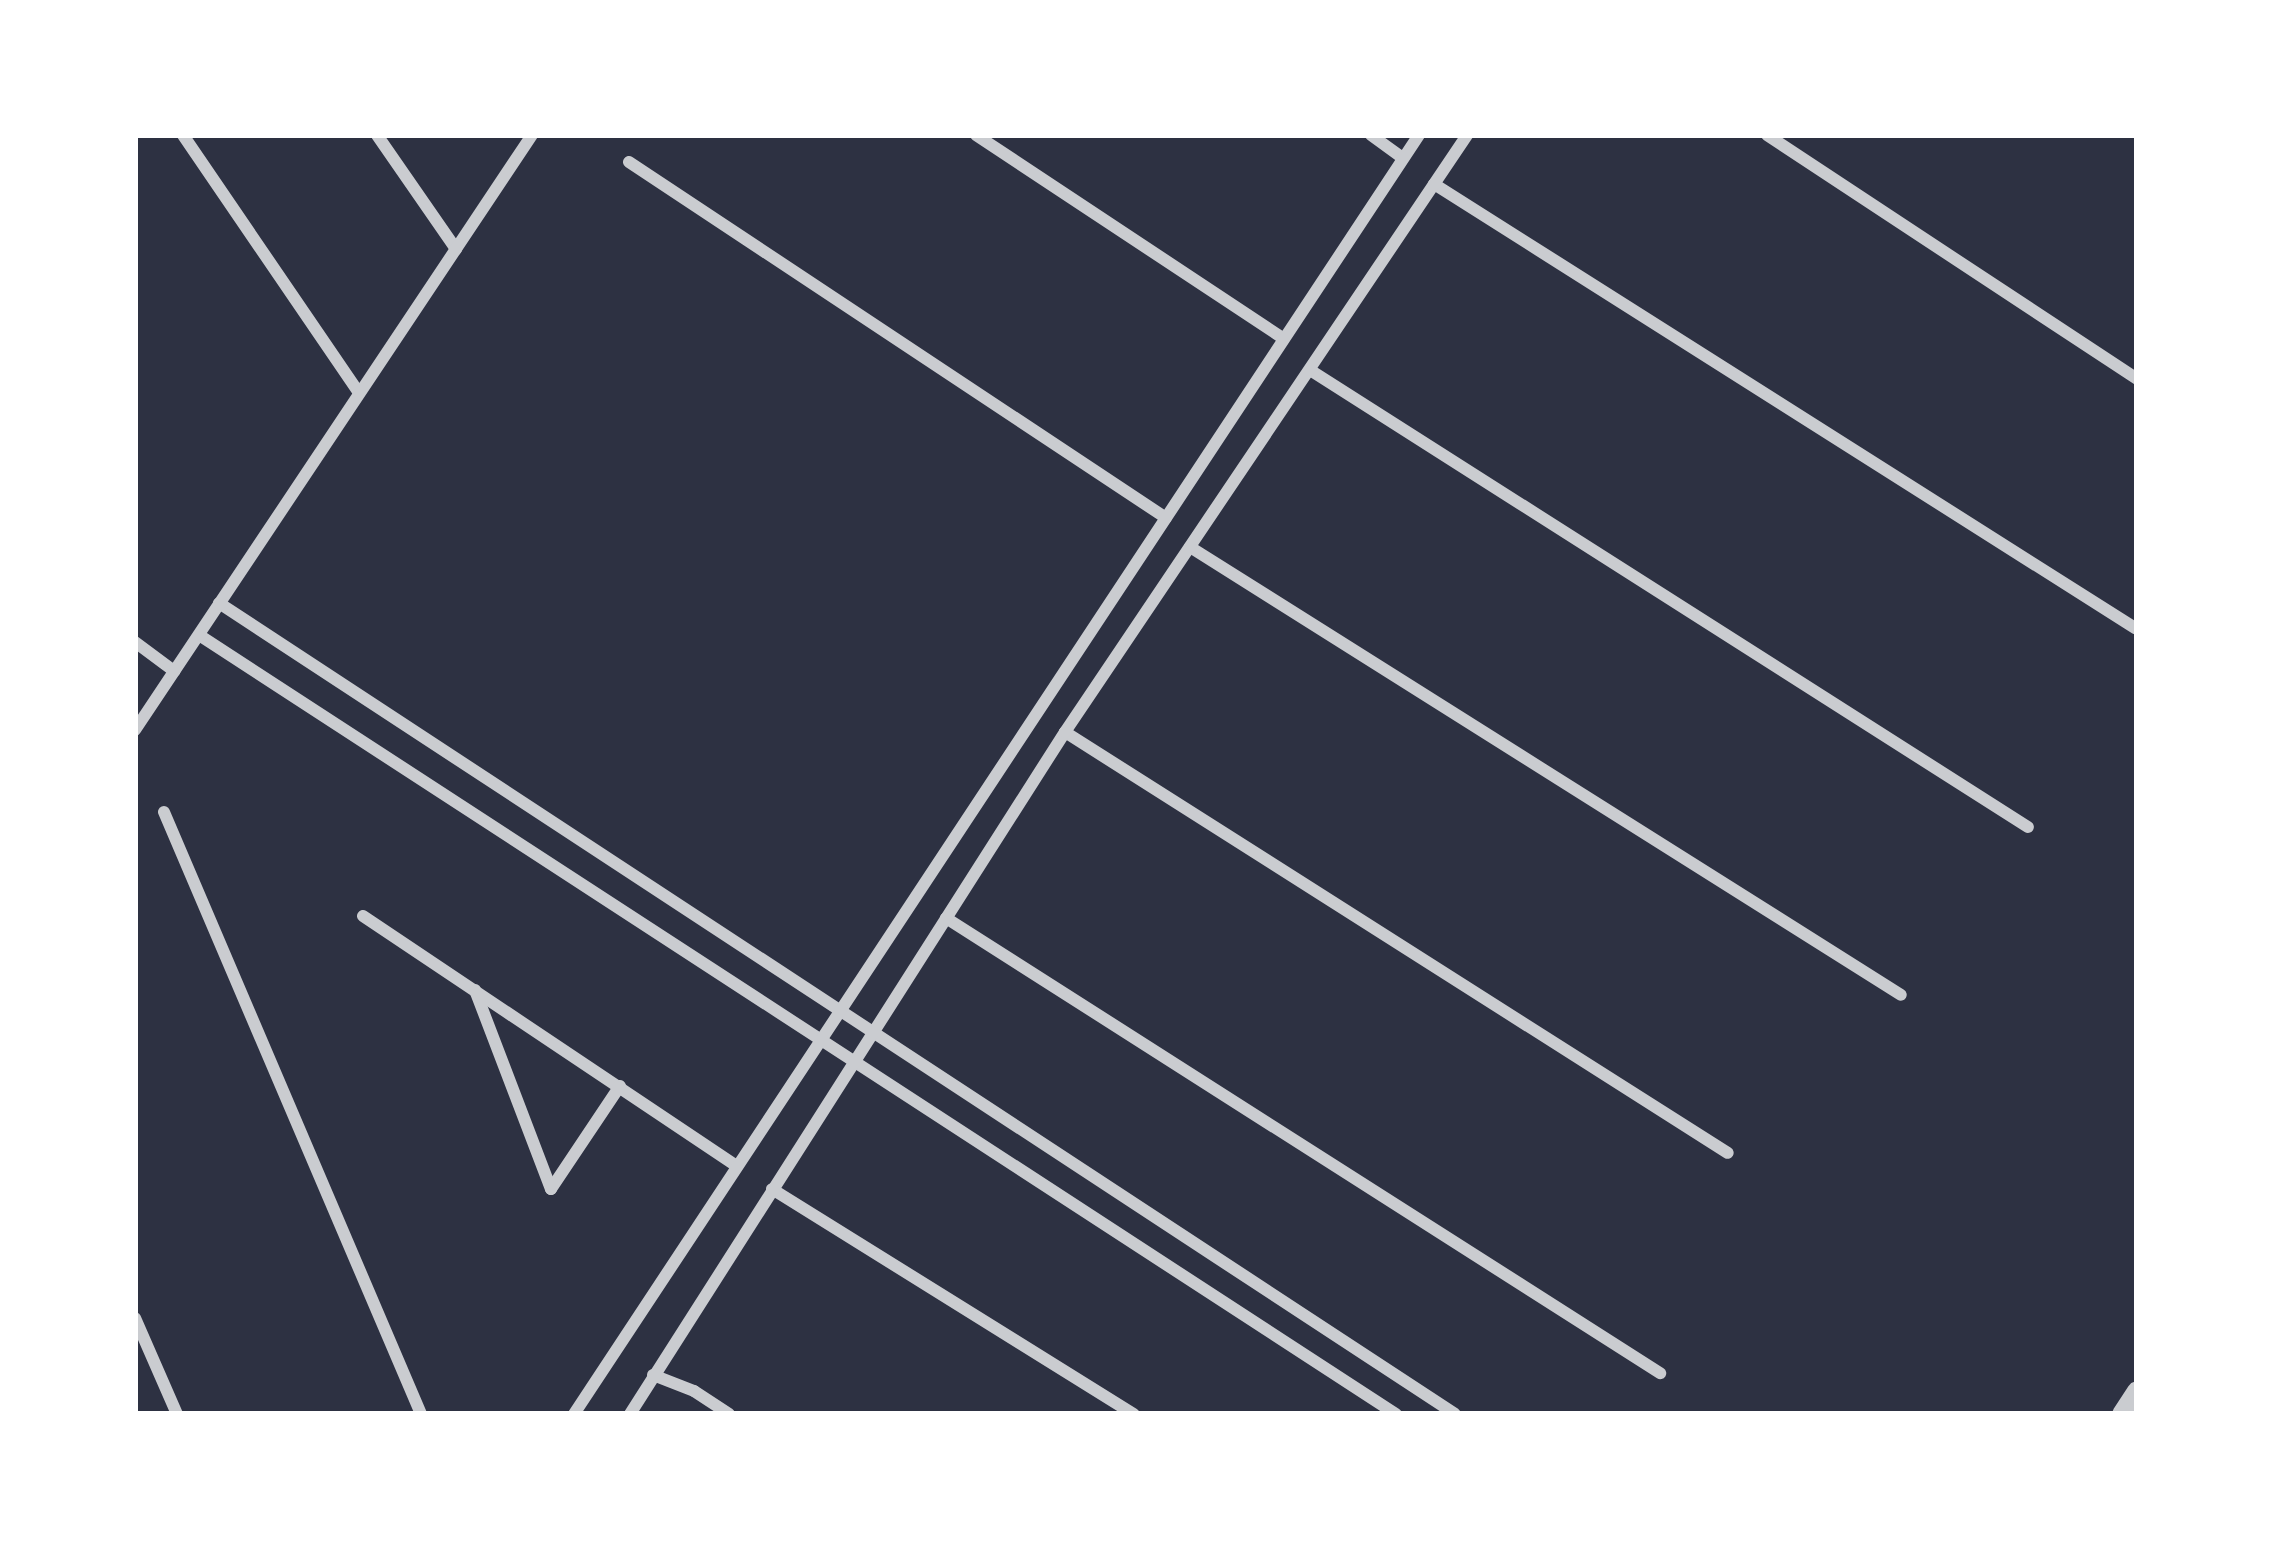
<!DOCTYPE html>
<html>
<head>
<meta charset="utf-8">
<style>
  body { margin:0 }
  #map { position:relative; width:2272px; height:1549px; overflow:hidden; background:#2d3142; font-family:Rubik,sans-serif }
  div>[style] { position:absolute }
  .minor>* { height:12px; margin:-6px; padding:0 6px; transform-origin:6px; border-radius:6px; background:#caccd0 }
  .tertiary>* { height:21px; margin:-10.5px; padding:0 10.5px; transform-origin:10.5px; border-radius:10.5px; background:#caccd0 }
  span { translate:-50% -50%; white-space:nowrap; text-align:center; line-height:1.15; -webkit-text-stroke:12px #fff; paint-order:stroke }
  .frame { position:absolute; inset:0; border:138px solid #fff; pointer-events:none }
</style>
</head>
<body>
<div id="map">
  <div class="minor">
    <div style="left:183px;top:135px;width:312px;rotate:55.7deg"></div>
    <div style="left:377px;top:135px;width:139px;rotate:55.3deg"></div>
    <div style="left:976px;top:135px;width:369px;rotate:33.5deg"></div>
    <div style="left:1371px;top:135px;width:39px;rotate:36deg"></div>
    <div style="left:1767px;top:135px;width:443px;rotate:33.4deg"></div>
    <div style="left:629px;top:162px;width:644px;rotate:33.54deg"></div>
    <div style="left:1434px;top:184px;width:830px;rotate:32.35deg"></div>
    <div style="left:1310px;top:370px;width:851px;rotate:32.48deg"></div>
    <div style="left:1190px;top:547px;width:840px;rotate:32.21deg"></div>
    <div style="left:219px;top:603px;width:1478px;rotate:33.27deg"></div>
    <div style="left:199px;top:635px;width:1428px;rotate:33.06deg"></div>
    <div style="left:135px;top:642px;width:49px;rotate:36.6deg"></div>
    <div style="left:135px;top:730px;width:715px;rotate:-56.29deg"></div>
    <div style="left:1065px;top:732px;width:785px;rotate:32.42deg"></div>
    <div style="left:164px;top:812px;width:655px;rotate:66.88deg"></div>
    <div style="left:363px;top:916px;width:450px;rotate:33.8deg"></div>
    <div style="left:946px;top:918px;width:847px;rotate:32.51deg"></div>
    <div style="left:475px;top:990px;width:213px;rotate:69.1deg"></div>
    <div style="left:551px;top:1189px;width:124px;rotate:-56.2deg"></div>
    <div style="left:772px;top:1189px;width:426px;rotate:31.9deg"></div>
    <div style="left:135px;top:1318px;width:105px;rotate:66.4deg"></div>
    <div style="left:653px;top:1375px;width:44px;rotate:21.3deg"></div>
    <div style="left:694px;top:1391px;width:42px;rotate:33.3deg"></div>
    <div style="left:574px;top:1414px;width:1533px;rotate:-56.55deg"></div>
    <div style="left:630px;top:1414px;width:809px;rotate:-57.47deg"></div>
    <div style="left:1065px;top:732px;width:720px;rotate:-56.04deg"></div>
  </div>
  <div class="tertiary">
    <div style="left:2122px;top:1414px;width:27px;rotate:-57deg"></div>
  </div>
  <div class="frame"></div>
</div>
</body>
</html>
